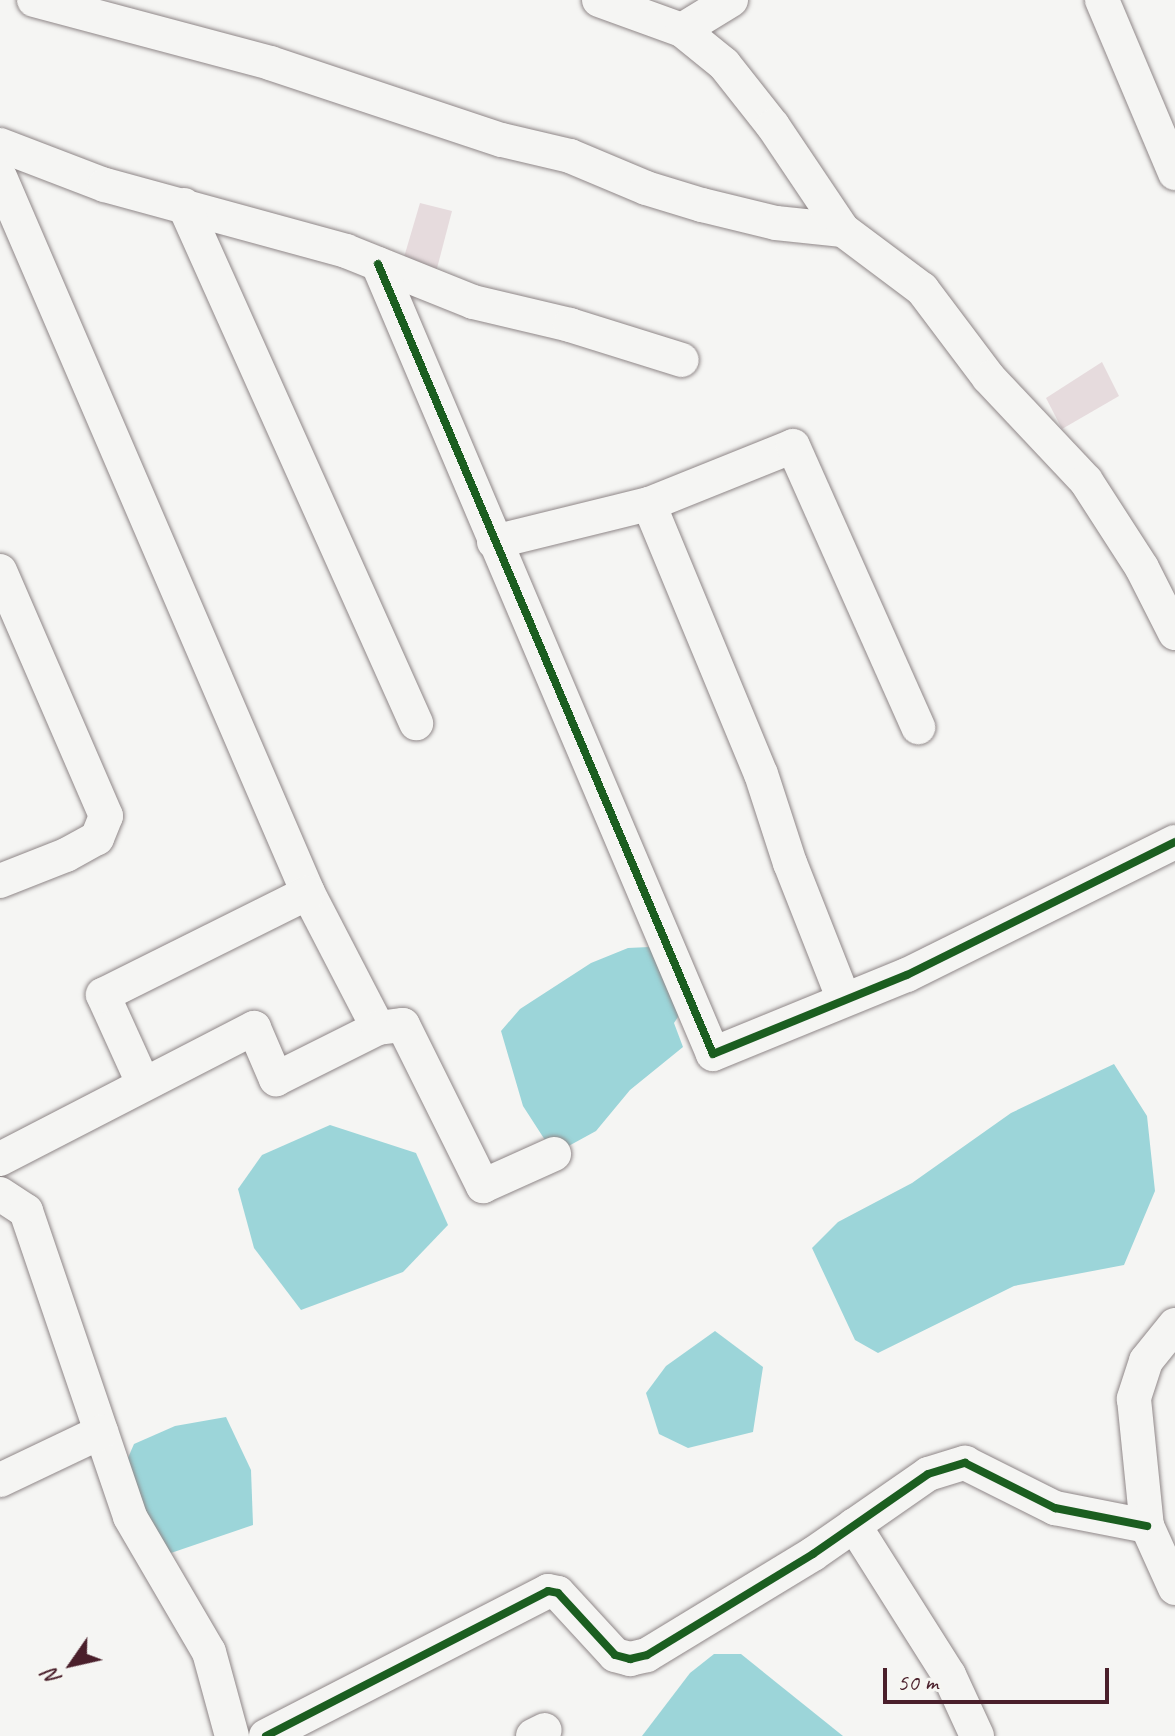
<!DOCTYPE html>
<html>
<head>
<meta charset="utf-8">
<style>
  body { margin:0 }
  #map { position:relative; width:1175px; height:1736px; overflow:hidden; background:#f5f5f3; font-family:Caveat,sans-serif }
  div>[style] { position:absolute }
  .water>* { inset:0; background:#9cd5d9 }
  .building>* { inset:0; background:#e6dbdd }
  .roads { filter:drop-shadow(0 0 2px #8f8788) drop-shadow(0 0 2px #8f8788) }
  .minor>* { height:34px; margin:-17px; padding:0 17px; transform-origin:17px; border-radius:17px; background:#f5f5f3 }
  .cycleway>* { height:8px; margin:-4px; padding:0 4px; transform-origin:4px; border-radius:4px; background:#1b5e20 }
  span { translate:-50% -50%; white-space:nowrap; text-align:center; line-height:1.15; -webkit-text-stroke:8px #f6f6f2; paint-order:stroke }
  .north { position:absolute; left:32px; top:1624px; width:80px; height:80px; -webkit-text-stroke:6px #f6f6f2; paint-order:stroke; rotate:236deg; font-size:22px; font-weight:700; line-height:32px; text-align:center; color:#4a1f2b }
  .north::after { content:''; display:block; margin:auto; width:28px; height:36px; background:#4a1f2b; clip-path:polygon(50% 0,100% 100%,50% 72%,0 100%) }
  .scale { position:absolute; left:883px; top:1668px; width:226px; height:36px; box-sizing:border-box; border:4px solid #4a1f2b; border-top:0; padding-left:10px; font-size:24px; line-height:28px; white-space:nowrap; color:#4a1f2b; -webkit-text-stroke:6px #f6f6f2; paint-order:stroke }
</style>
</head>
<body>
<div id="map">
  <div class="water">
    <div style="clip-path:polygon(649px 947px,667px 966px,682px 1011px,674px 1023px,683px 1047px,630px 1090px,596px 1131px,554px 1154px,523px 1106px,501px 1031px,520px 1009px,591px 963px,628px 948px)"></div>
    <div style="clip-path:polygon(1114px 1064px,1147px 1116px,1155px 1191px,1124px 1265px,1014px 1286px,878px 1353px,855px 1340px,812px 1248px,838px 1222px,912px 1183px,1011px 1113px)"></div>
    <div style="clip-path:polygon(330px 1125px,416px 1153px,448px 1225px,403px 1272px,301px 1310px,254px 1248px,238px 1189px,262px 1155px)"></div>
    <div style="clip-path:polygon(715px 1331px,763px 1367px,753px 1432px,688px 1448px,659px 1434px,646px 1393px,666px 1366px)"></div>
    <div style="clip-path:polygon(226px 1417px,251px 1470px,253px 1525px,168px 1554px,121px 1474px,134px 1444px,175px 1426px)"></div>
    <div style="clip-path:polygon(714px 1654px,741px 1654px,843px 1736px,642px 1736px,690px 1673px)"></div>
  </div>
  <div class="building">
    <div style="clip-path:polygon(420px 203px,452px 211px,435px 276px,402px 264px)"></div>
    <div style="clip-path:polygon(1102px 362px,1119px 396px,1062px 429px,1046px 398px)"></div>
  </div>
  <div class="roads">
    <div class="minor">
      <div style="left:34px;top:0;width:244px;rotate:14.9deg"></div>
      <div style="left:270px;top:63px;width:244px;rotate:18.4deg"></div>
      <div style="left:502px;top:140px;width:70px;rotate:13.2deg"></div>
      <div style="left:570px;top:156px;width:82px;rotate:22.8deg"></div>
      <div style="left:646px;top:188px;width:59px;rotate:16.9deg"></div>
      <div style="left:702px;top:205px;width:76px;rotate:13.7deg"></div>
      <div style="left:776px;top:223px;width:67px;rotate:6deg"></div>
      <div style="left:599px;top:0;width:88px;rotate:19.9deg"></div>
      <div style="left:731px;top:0;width:57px;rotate:148.5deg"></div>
      <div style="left:682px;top:30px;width:54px;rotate:39deg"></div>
      <div style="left:724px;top:64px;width:79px;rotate:51.7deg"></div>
      <div style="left:773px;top:126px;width:125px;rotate:56.1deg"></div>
      <div style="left:843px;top:230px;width:99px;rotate:36.8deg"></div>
      <div style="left:922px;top:289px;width:111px;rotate:53deg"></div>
      <div style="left:989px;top:378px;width:141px;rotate:46.7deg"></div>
      <div style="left:1086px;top:481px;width:103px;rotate:57.2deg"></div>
      <div style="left:1142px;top:568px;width:73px;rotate:63.1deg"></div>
      <div style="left:1102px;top:0;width:188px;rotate:67.1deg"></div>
      <div style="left:0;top:145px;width:112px;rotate:20.9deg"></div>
      <div style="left:105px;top:185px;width:250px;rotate:15.3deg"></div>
      <div style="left:346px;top:251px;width:137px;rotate:21.9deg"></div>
      <div style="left:473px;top:302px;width:100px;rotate:13.3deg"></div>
      <div style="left:570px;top:325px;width:117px;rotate:17.4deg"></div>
      <div style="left:0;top:177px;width:779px;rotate:66.72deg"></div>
      <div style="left:308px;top:893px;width:152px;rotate:62.6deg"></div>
      <div style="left:184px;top:205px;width:568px;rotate:65.87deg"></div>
      <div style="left:378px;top:264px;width:858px;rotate:67.02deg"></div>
      <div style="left:713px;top:1054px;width:209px;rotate:-22.2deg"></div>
      <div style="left:907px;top:975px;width:299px;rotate:-26.4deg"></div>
      <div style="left:649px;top:504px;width:292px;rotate:67.5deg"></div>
      <div style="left:761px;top:774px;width:94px;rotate:72deg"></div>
      <div style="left:790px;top:863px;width:147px;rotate:68.5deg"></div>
      <div style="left:494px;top:542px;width:160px;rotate:-13.8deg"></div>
      <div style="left:649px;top:504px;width:155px;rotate:-21.9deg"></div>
      <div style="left:793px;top:446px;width:308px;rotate:66deg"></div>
      <div style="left:0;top:571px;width:267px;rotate:66.6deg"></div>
      <div style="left:106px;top:816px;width:24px;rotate:112deg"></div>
      <div style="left:97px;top:838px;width:35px;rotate:151deg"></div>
      <div style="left:66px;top:855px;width:71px;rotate:158.5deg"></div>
      <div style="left:143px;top:1083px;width:97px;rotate:-114.4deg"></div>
      <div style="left:103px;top:995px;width:229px;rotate:-26.5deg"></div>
      <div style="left:0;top:1159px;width:286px;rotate:-27.3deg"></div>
      <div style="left:254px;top:1028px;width:56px;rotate:66.7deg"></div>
      <div style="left:276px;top:1079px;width:114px;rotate:-26.6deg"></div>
      <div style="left:378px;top:1028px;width:25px;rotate:-7deg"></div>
      <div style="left:403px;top:1025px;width:180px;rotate:63.6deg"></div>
      <div style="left:483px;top:1186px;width:78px;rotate:-24.3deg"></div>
      <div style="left:0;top:1194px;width:31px;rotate:33deg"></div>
      <div style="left:26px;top:1211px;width:323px;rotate:71.2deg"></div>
      <div style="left:130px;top:1517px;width:156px;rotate:59.7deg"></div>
      <div style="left:209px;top:1652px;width:87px;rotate:74.7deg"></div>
      <div style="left:1175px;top:1325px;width:46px;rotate:128.9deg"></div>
      <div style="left:1146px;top:1361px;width:40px;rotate:108deg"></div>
      <div style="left:1134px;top:1399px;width:128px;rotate:84.2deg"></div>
      <div style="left:1147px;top:1526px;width:68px;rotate:65.7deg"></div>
      <div style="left:0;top:1480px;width:112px;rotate:-25.4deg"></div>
      <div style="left:854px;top:1525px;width:178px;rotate:57.7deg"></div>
      <div style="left:949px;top:1675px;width:67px;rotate:65.3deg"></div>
      <div style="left:266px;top:1736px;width:317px;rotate:-27.2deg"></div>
      <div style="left:548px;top:1591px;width:10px;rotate:11deg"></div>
      <div style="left:558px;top:1593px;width:84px;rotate:47.4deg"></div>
      <div style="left:615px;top:1655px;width:16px;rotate:15deg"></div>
      <div style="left:630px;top:1659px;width:17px;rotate:-13deg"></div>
      <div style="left:647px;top:1655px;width:194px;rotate:-31.3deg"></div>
      <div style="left:813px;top:1554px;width:140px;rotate:-34.8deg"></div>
      <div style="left:928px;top:1474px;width:39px;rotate:-17deg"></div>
      <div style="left:965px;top:1463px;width:101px;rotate:26.6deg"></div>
      <div style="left:1055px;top:1508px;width:94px;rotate:11.1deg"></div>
      <div style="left:533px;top:1736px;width:13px;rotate:-27deg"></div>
    </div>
  </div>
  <div class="cycleway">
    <div style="left:378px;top:264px;width:858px;rotate:67.02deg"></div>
    <div style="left:713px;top:1054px;width:209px;rotate:-22.2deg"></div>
    <div style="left:907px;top:975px;width:299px;rotate:-26.4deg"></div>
    <div style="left:266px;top:1736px;width:317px;rotate:-27.2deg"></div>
    <div style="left:548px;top:1591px;width:10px;rotate:11deg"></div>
    <div style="left:558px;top:1593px;width:84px;rotate:47.4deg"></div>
    <div style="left:615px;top:1655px;width:16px;rotate:15deg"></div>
    <div style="left:630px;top:1659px;width:17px;rotate:-13deg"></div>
    <div style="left:647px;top:1655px;width:194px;rotate:-31.3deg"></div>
    <div style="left:813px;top:1554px;width:140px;rotate:-34.8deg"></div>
    <div style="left:928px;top:1474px;width:39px;rotate:-17deg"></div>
    <div style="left:965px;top:1463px;width:101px;rotate:26.6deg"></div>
    <div style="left:1055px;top:1508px;width:94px;rotate:11.1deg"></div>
  </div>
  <div class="north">N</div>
  <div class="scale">50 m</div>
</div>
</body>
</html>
